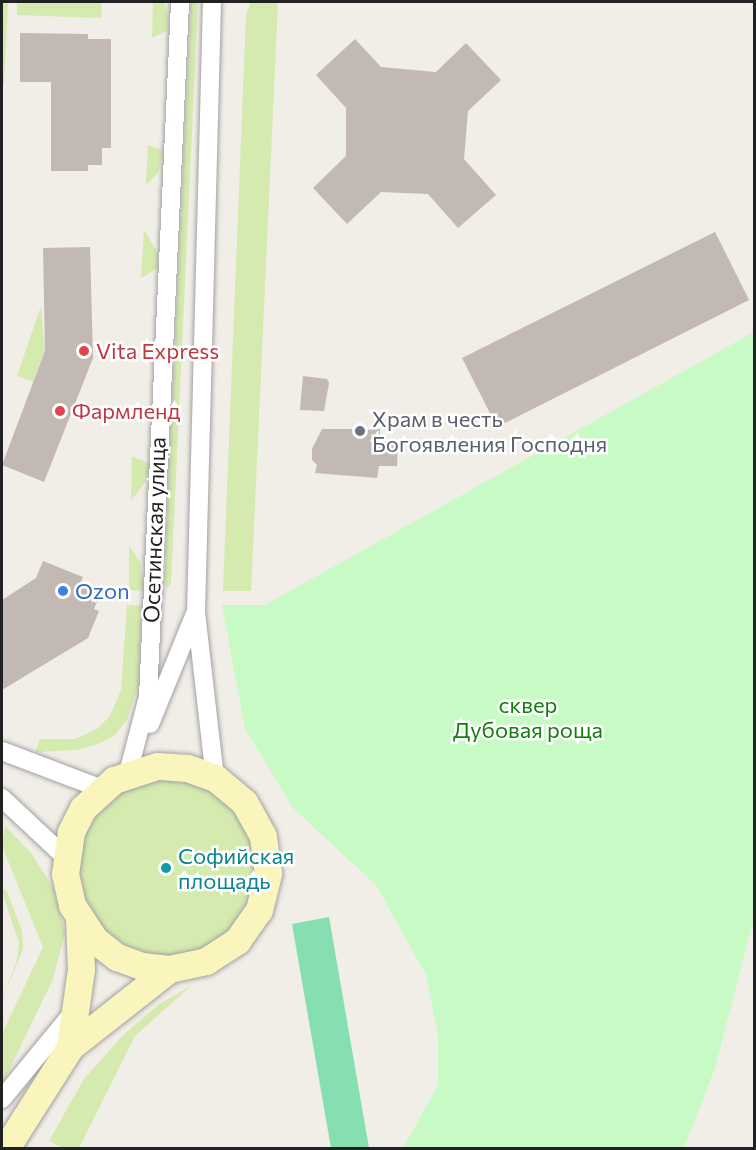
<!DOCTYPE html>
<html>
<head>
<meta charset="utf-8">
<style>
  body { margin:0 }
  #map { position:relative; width:756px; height:1150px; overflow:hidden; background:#f1ede7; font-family:Commissioner,sans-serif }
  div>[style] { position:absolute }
  .grass>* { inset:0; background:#d4eaae }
  .round { border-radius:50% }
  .park>* { inset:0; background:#c8fac6 }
  .pitch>* { inset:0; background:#86dfb1 }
  .building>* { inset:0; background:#c2b8b4 }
  .roads { filter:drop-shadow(0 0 2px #a2a2a2) drop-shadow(0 0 2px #a2a2a2) }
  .street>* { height:18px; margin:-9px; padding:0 9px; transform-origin:9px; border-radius:9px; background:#fff }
  .secondary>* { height:27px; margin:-13.5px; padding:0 13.5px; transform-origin:13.5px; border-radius:13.5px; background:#faf5bd }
  .dots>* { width:16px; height:16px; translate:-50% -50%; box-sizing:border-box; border:3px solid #fff; border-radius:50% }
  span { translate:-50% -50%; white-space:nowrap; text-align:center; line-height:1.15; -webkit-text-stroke:5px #fff; paint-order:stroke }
  .health-label { font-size:22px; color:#be3a42 }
  .left { translate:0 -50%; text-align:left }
  .worship-label { font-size:22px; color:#5b616d }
  .street-label { font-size:22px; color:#212121 }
  .shop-label { font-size:22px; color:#366cbe }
  .park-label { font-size:22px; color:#12810c }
  .culture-label { font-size:22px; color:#0d838f }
  .frame { position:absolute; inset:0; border:3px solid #212121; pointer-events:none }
</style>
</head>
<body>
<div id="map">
  <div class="grass">
    <div style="clip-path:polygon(2px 2px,8px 2px,4px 84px,2px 84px)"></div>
    <div style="clip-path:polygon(17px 2px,102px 2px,101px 18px,17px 15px)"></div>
    <div style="clip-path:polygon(153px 2px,163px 2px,167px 9px,169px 30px,152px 38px)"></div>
    <div style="clip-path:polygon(191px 2px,198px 2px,171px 583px,167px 589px,164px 583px)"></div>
    <div style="clip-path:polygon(251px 2px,278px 2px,251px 591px,223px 591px,246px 15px)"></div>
    <div style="clip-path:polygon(148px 145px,164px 151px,158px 173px,146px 185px)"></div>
    <div style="clip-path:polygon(144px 230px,158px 253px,158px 268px,141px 278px)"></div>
    <div style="clip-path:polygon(41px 306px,45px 351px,33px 382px,17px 376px)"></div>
    <div style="clip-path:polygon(132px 456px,150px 464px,146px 481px,131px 501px)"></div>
    <div style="clip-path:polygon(129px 545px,141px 564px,144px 591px,129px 590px)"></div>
    <div style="clip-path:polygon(127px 605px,142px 606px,139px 683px,127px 720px,114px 736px,98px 744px,78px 750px,35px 752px,40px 739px,75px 739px,97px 729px,110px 716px,121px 690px)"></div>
    <div class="round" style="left:76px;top:777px;width:180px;height:180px"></div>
    <div style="clip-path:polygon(5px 826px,31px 853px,54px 889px,65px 933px,53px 979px,2px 1085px,2px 1034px,43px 947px,2px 846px)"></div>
    <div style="clip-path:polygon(6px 889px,22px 931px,23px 949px,2px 1000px,17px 960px,19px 943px,2px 892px)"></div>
    <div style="clip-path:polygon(192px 985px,135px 1036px,79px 1148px,63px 1148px,49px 1141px,84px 1079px,123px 1035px,158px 1005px)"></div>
  </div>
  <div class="park">
    <div style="clip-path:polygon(754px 332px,754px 918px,715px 1068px,684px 1148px,403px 1148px,438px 1085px,438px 1035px,426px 975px,376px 885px,293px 808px,245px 729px,222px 605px,265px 605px)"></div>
  </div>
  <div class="pitch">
    <div style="clip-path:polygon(329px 917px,369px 1148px,331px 1148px,292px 924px)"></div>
  </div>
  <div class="building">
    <div style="clip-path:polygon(20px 33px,88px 34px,88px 39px,111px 39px,111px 148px,102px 148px,102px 165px,88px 165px,88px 171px,51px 171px,51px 82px,20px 82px)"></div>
    <div style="clip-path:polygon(355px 39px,381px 67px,436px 72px,466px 43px,501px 80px,468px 111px,464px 159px,496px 195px,458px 228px,428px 194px,381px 192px,347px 224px,313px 188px,346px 156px,346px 108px,316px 75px)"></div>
    <div style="clip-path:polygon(715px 232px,749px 300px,497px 427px,462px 358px)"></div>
    <div style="clip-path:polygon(90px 247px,93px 358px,44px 482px,2px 465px,45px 351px,43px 248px)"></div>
    <div style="clip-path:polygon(303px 376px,327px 379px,329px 383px,324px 411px,300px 410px)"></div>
    <div style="clip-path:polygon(322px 429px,380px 429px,380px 441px,398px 442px,397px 466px,379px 466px,377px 478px,315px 473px,317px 465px,312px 460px,312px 449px)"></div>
    <div style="clip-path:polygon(43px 561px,83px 577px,80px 585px,101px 592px,94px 609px,99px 611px,88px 638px,2px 690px,2px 600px,36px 578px)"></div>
  </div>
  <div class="roads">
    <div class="street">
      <div style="left:212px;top:2px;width:610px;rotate:91.5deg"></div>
      <div style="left:196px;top:612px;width:167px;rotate:83.5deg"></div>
      <div style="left:150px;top:724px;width:119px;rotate:-67.8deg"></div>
      <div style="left:2px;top:751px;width:107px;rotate:20.8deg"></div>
      <div style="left:128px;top:773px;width:79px;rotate:-75.3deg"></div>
      <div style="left:148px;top:697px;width:696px;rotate:-87.36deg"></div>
      <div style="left:2px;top:798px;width:86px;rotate:43.1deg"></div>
      <div style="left:2px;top:1099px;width:115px;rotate:-50.6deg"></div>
    </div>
    <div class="secondary">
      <div style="left:70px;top:1047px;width:79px;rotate:-82deg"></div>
      <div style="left:81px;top:969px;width:50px;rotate:-92.3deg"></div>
      <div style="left:6px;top:1148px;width:120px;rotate:-57.6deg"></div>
      <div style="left:70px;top:1047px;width:126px;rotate:-38.2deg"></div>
      <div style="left:169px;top:969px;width:38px;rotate:-12deg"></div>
      <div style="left:206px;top:961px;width:37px;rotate:-33deg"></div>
      <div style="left:237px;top:941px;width:38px;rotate:-55deg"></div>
      <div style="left:259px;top:910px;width:38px;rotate:-76deg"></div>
      <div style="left:268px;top:873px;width:37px;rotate:-98deg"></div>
      <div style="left:263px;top:836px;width:39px;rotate:-119deg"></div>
      <div style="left:244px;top:802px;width:38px;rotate:-140deg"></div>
      <div style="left:215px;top:778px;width:30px;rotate:-160deg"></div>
      <div style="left:187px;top:768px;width:30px;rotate:-176deg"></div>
      <div style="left:157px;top:766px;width:45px;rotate:162deg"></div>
      <div style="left:114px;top:780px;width:42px;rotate:137.9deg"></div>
      <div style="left:83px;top:808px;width:27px;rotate:117deg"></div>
      <div style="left:71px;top:832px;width:42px;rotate:98.1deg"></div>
      <div style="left:65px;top:874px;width:32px;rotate:77deg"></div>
      <div style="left:72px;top:905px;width:42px;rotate:56.7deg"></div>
      <div style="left:95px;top:940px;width:28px;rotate:38deg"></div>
      <div style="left:117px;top:957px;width:27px;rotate:20deg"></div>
      <div style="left:142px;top:966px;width:27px;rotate:6deg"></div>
    </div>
  </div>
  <div class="dots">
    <div style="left:84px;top:351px;background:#e0444e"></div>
    <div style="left:60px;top:411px;background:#e0444e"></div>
    <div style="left:360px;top:431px;background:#6b7280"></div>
    <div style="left:63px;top:591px;background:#3f7fe0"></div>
    <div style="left:166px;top:868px;background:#0f9aa8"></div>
  </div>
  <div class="health-label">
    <span class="left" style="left:96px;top:351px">Vita Express</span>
    <span class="left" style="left:72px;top:411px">Фармленд</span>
  </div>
  <div class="worship-label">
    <span class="left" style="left:372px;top:431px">Храм в честь<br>Богоявления Господня</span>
  </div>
  <div class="street-label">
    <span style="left:154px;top:530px;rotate:-88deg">Осетинская улица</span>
  </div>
  <div class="shop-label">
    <span class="left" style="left:75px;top:591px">Ozon</span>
  </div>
  <div class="park-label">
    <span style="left:528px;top:717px">сквер<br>Дубовая роща</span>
  </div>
  <div class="culture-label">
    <span class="left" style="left:178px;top:868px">Софийская<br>площадь</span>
  </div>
  <div class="frame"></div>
</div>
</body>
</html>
